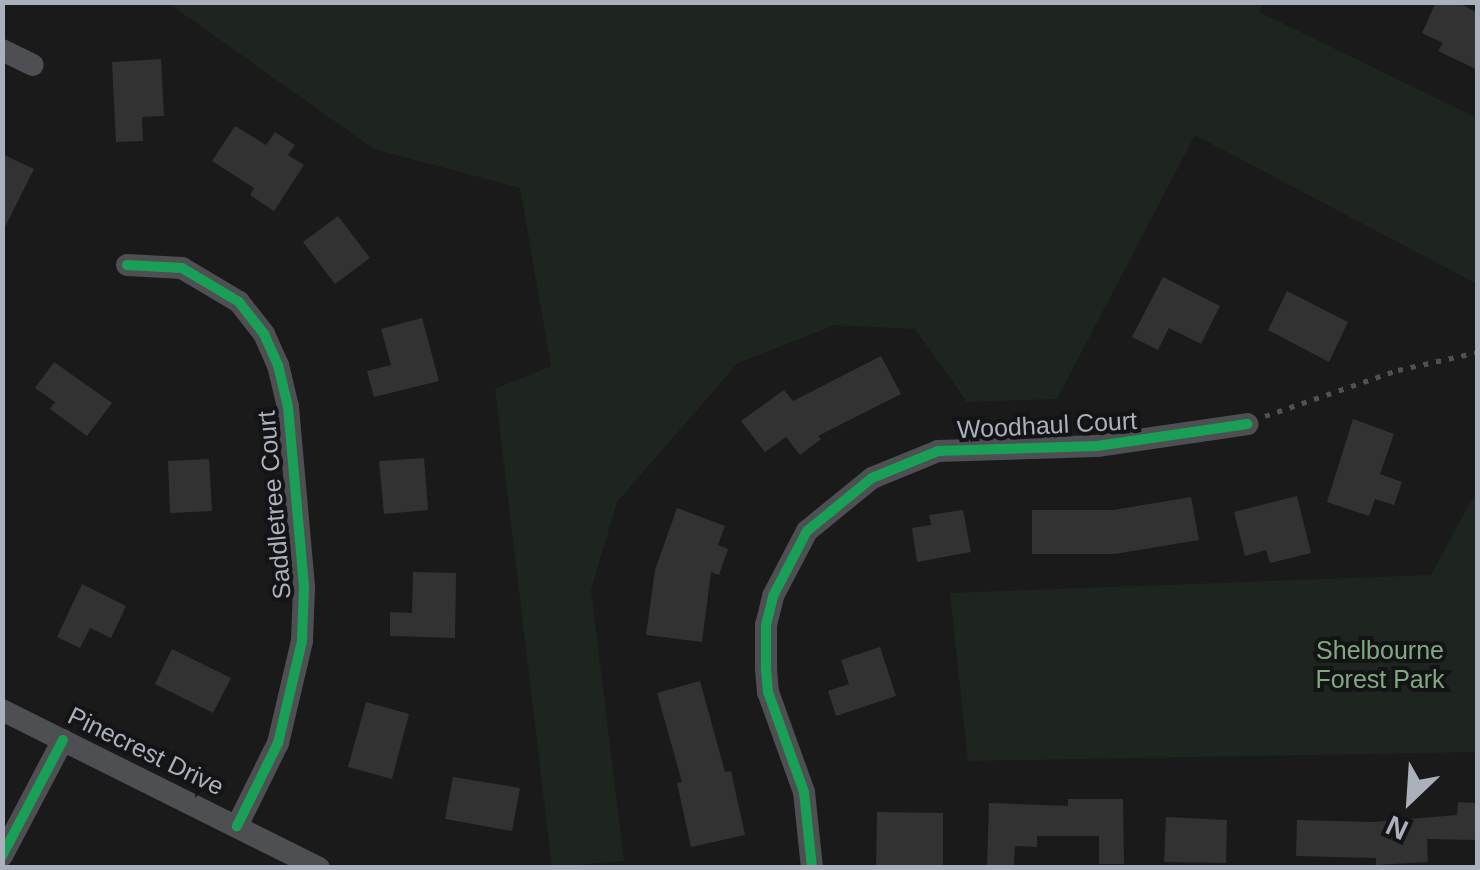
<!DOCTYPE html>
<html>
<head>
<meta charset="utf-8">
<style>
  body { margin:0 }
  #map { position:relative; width:1480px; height:870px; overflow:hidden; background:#1a1a1a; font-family:Helvetica,sans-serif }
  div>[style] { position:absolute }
  .green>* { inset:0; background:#1d251e }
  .building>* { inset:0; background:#323232 }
  .path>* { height:5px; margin-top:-2.5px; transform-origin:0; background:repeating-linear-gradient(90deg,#505155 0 5px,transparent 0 13px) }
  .street>* { height:22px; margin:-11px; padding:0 11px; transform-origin:11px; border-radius:11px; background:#4e4f53 }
  .cycleway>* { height:10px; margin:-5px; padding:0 5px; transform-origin:5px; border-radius:5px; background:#1a9f57 }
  span { translate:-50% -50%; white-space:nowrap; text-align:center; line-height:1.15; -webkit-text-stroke:8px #141416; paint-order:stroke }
  .street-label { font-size:25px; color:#aab1bc }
  .park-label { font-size:25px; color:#81a880 }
  .frame { position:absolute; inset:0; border:5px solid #aab1bc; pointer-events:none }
  .north { position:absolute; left:1360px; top:750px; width:100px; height:100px; -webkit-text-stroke:8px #141416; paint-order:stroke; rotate:205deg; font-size:28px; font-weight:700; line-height:40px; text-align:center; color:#aab1bc }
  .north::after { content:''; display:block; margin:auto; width:35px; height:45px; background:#aab1bc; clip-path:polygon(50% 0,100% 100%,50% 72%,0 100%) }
</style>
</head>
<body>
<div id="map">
  <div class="green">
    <div style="clip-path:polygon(168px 3px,1263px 3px,1259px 12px,1477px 118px,1477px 284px,1195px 135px,1057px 399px,967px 402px,915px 329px,835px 325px,738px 363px,617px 502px,591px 590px,624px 861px,552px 867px,495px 389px,551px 366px,520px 188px,374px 149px)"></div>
    <div style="clip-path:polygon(1477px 490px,1477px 752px,968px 761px,950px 593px,1431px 575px)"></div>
  </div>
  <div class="building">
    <div style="clip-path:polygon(1436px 2px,1457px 2px,1478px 13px,1478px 70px,1438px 51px,1443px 43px,1422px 33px)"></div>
    <div style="clip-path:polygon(161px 59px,164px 116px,142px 117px,143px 141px,116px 142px,112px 62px)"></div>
    <div style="clip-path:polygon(235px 126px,266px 145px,275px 132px,295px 145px,288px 155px,304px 165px,274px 211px,250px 195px,254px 188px,212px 161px)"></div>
    <div style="clip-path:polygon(2px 154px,34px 169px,2px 233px)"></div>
    <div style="clip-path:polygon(338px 216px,370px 258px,335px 284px,303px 242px)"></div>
    <div style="clip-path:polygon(1163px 277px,1220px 306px,1201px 344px,1169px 328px,1158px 350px,1132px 337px)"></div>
    <div style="clip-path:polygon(1287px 291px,1348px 322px,1329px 362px,1268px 330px)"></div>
    <div style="clip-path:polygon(422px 318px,439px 381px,374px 397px,367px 371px,391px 365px,381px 329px)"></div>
    <div style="clip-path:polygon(881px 356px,901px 394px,818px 436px,821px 439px,800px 455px,786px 437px,765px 452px,741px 421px,784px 390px,793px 401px)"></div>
    <div style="clip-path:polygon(54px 362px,112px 403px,87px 436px,50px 409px,55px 402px,35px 388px)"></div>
    <div style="clip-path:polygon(1353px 419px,1394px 434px,1380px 474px,1402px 482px,1394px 505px,1375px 499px,1369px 516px,1327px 502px)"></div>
    <div style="clip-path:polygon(424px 458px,428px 510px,384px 514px,379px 461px)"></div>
    <div style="clip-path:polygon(209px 459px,212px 511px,170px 513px,168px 461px)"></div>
    <div style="clip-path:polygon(1297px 496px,1311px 553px,1270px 563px,1266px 550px,1245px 556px,1234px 512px)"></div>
    <div style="clip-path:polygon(1191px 497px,1199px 540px,1115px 554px,1032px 554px,1032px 510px,1113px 510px)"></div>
    <div style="clip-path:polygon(677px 508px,725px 526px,718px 545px,728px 549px,719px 575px,711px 572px,702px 642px,646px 635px,655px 570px)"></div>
    <div style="clip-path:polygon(963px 510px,971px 552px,917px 562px,912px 528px,931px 525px,929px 515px)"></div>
    <div style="clip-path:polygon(413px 572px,456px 573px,455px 638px,390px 636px,390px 612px,412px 613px)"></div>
    <div style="clip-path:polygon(82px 584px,126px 606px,111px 638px,90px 628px,80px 648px,57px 637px)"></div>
    <div style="clip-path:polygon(880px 647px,896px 696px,836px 716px,828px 691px,849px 684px,841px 660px)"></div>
    <div style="clip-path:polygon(172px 649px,231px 678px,213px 713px,155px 684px)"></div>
    <div style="clip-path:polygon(700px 681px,725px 772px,731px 771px,745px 835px,691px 847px,677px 783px,682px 782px,657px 693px)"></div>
    <div style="clip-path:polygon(366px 702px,409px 714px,392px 779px,348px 767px)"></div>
    <div style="clip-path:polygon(453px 777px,520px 788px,512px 831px,445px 819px)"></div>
    <div style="clip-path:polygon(1068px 799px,1123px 799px,1124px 864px,1099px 864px,1099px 836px,1037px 836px,1037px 847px,1015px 846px,1014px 867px,987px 866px,989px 803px,1068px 806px)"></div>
    <div style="clip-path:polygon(1458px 802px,1478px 803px,1478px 840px,1427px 839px,1428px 862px,1376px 865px,1376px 858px,1296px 856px,1297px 820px,1373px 822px,1457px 815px)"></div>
    <div style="clip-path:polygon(877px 812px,943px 813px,943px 868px,876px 868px)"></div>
    <div style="clip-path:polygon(1166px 817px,1227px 820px,1226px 863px,1164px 862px)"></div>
  </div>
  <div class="path">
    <div style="left:1265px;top:416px;width:141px;rotate:-19.1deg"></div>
    <div style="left:1398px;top:370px;width:82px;rotate:-12.7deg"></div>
  </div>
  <div class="street">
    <div style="left:2px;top:50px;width:34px;rotate:26deg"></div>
    <div style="left:127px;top:265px;width:55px;rotate:3.1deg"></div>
    <div style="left:182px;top:268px;width:66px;rotate:30.8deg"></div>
    <div style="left:239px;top:302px;width:41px;rotate:52deg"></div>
    <div style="left:264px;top:334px;width:34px;rotate:66deg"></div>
    <div style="left:278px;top:365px;width:43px;rotate:76.6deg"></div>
    <div style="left:288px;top:407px;width:182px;rotate:84.9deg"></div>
    <div style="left:304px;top:588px;width:53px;rotate:92.2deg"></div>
    <div style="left:302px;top:641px;width:105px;rotate:103.2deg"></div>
    <div style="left:278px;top:743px;width:93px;rotate:116.3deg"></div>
    <div style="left:2px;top:710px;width:354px;rotate:26.5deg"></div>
    <div style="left:2px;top:856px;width:131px;rotate:-62.3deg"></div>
    <div style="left:812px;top:868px;width:76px;rotate:-96deg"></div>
    <div style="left:804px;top:792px;width:106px;rotate:-109.8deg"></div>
    <div style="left:768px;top:692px;width:25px;rotate:-95deg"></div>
    <div style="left:766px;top:667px;width:42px;rotate:-90deg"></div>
    <div style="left:766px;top:625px;width:30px;rotate:-76deg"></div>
    <div style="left:773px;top:596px;width:73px;rotate:-62.4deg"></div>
    <div style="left:807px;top:531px;width:84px;rotate:-39.2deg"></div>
    <div style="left:872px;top:478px;width:71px;rotate:-22.2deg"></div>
    <div style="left:938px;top:451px;width:159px;rotate:-1.8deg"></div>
    <div style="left:1097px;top:446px;width:152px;rotate:-8.3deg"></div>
  </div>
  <div class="cycleway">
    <div style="left:127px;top:265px;width:55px;rotate:3.1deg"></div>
    <div style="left:182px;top:268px;width:66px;rotate:30.8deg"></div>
    <div style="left:239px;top:302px;width:41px;rotate:52deg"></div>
    <div style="left:264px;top:334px;width:34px;rotate:66deg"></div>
    <div style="left:278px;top:365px;width:43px;rotate:76.6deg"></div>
    <div style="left:288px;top:407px;width:182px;rotate:84.9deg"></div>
    <div style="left:304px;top:588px;width:53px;rotate:92.2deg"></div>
    <div style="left:302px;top:641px;width:105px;rotate:103.2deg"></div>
    <div style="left:278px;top:743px;width:93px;rotate:116.3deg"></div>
    <div style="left:2px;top:856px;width:131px;rotate:-62.3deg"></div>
    <div style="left:812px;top:868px;width:76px;rotate:-96deg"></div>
    <div style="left:804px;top:792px;width:106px;rotate:-109.8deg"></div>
    <div style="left:768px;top:692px;width:25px;rotate:-95deg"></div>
    <div style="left:766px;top:667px;width:42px;rotate:-90deg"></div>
    <div style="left:766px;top:625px;width:30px;rotate:-76deg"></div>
    <div style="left:773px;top:596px;width:73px;rotate:-62.4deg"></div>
    <div style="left:807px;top:531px;width:84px;rotate:-39.2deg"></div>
    <div style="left:872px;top:478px;width:71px;rotate:-22.2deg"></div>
    <div style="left:938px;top:451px;width:159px;rotate:-1.8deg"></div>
    <div style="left:1097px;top:446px;width:152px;rotate:-8.3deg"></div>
  </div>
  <div class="street-label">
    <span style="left:1047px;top:425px;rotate:-3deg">Woodhaul Court</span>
    <span style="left:274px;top:505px;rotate:-95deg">Saddletree Court</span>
    <span style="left:146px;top:751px;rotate:26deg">Pinecrest Drive</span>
  </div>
  <div class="park-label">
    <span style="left:1380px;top:665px">Shelbourne<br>Forest Park</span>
  </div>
  <div class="frame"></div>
  <div class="north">N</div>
</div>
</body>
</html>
